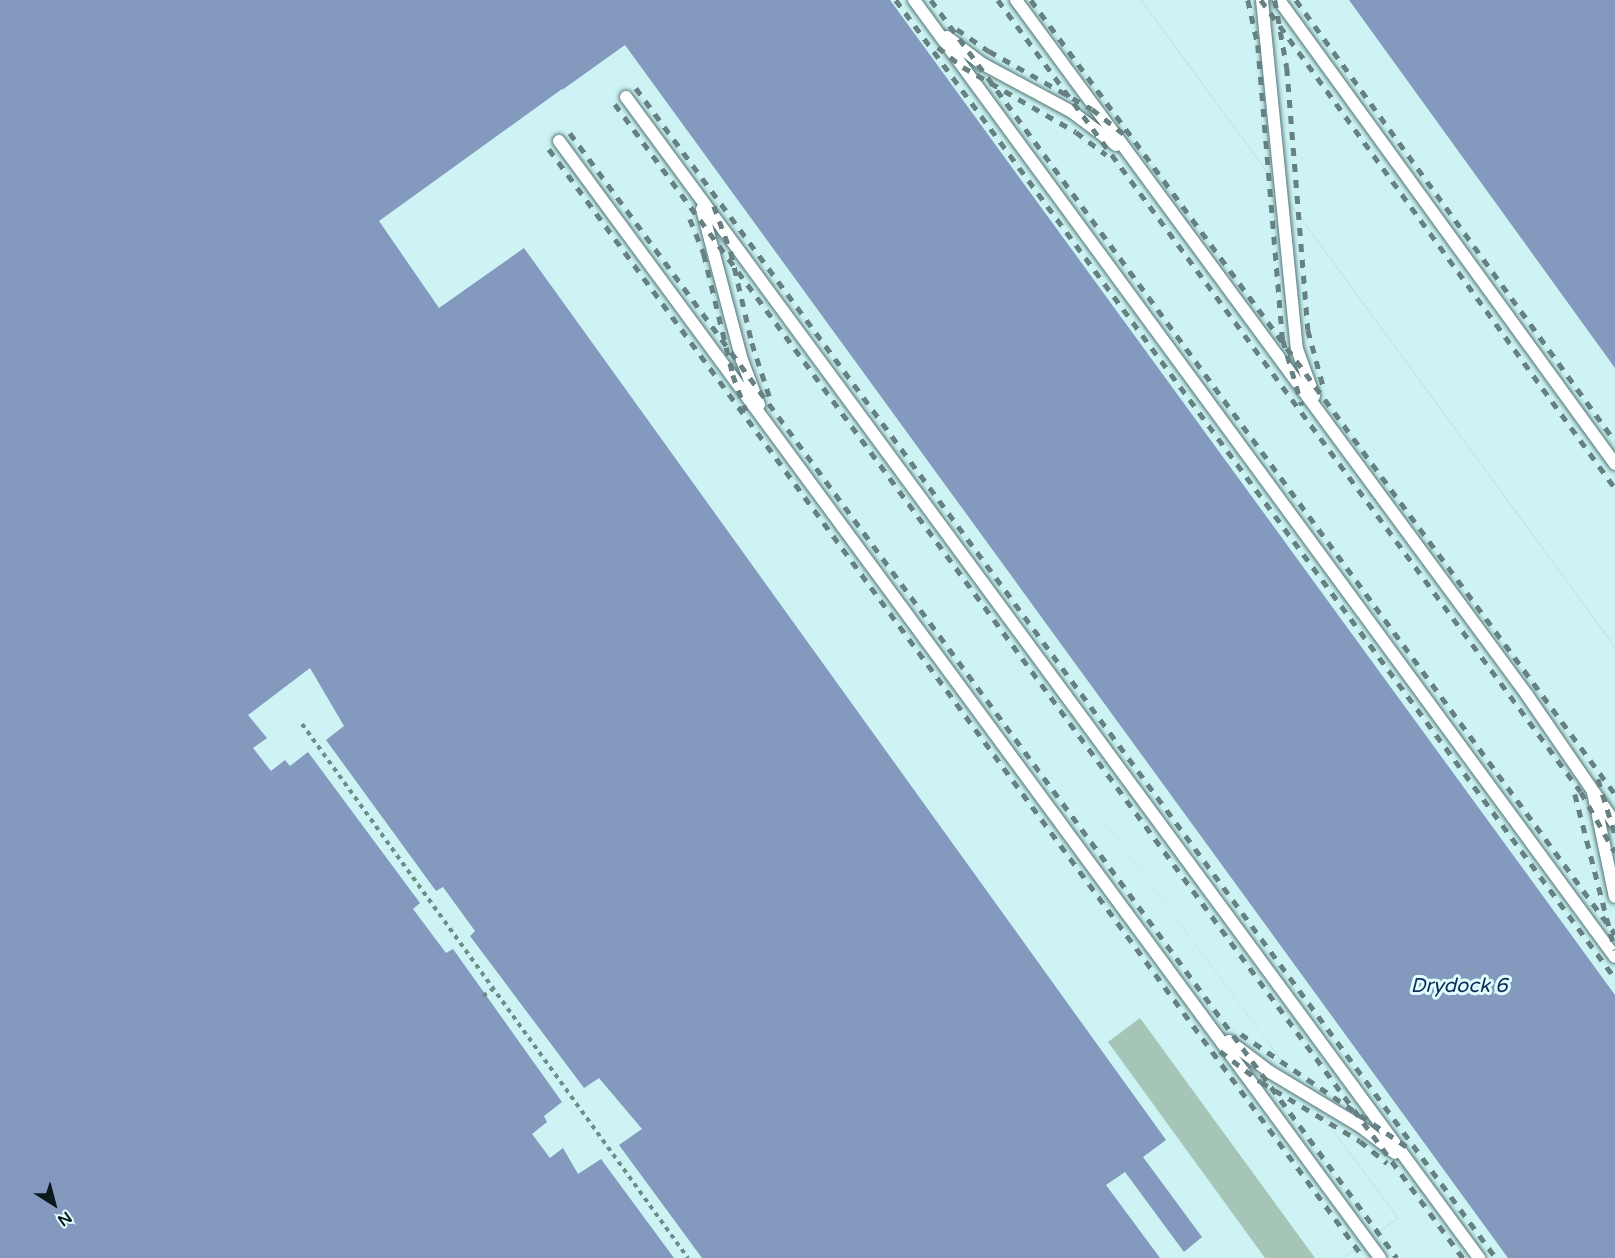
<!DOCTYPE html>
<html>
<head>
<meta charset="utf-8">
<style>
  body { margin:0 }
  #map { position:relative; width:1615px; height:1258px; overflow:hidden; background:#cdf3f4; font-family:"Varela Round",sans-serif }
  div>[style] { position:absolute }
  .water>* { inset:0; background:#8399bd }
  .pier>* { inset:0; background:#cdf3f4 }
  .building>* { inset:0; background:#a5c5b7 }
  .path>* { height:4px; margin-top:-2px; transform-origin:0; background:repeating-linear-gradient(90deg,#708b8c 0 4.5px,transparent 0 9px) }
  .roads { filter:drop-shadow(0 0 2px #517374) drop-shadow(0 0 2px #517374) }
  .lane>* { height:12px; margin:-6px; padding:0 6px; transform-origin:6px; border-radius:6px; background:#fff }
  .rail>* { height:4.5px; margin-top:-2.25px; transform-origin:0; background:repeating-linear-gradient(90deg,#678081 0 8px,transparent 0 16px) }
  span { translate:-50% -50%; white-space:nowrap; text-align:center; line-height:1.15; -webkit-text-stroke:6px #e0feff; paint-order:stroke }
  .water-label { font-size:20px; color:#0e2a57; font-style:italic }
  .north { position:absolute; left:24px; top:1174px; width:60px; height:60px; -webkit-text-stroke:4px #e0feff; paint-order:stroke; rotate:144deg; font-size:16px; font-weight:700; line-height:24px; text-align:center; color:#0b191a }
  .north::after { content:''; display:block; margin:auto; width:21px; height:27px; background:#0b191a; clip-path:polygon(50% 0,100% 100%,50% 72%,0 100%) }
</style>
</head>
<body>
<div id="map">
  <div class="water">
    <div style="clip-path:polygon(0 0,890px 0,1615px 995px,1615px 1258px,1508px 1258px,625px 45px,562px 90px,1398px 1218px,1343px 1258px,0 1258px)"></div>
    <div style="clip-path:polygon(1141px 0,1615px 0,1615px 647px)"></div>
  </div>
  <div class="pier">
    <div style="clip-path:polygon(1141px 0,1349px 0,1615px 368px,1615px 647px)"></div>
    <div style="clip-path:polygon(562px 89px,1398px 1218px,1343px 1258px,1160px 1258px,1106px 1185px,1125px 1172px,1184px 1252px,1202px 1237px,1143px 1157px,1166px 1140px,524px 248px,439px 308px,379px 221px)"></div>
    <div style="clip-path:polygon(310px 668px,344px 726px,326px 740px,436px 891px,443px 887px,475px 931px,470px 936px,584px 1088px,599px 1078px,642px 1129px,619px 1145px,702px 1258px,674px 1258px,601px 1159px,578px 1174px,563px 1148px,550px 1158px,532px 1134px,547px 1122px,544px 1116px,562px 1102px,453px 949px,446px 953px,413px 909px,420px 903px,308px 752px,290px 766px,285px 760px,271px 771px,253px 748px,267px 738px,248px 715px)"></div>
  </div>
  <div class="building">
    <div style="clip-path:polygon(1140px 1018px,1315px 1258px,1265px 1258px,1108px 1042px)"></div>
  </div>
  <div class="path">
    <div style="left:302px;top:724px;width:659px;rotate:54.14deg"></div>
    <div style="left:483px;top:996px;width:12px;rotate:-35deg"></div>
  </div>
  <div class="roads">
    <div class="lane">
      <div style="left:914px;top:0;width:1186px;rotate:53.78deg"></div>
      <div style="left:1016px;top:0;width:863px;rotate:53.67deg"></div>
      <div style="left:1527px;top:695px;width:155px;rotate:55.5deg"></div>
      <div style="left:1262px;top:0;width:351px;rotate:84.3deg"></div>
      <div style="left:1297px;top:349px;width:50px;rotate:70.1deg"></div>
      <div style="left:1279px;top:0;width:573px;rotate:54.09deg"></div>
      <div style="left:947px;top:37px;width:43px;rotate:37.4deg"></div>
      <div style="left:981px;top:63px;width:103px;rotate:28.3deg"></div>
      <div style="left:1072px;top:112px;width:55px;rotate:36.9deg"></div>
      <div style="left:626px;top:97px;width:1441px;rotate:53.69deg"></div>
      <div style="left:559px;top:141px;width:1386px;rotate:53.68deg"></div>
      <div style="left:702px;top:209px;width:156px;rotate:75.2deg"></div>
      <div style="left:742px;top:360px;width:48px;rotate:69.3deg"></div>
      <div style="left:1593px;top:792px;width:107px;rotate:78.2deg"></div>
      <div style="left:1229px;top:1041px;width:51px;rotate:37.1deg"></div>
      <div style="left:1270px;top:1072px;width:105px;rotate:31deg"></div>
      <div style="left:1360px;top:1126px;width:44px;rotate:37.6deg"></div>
    </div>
  </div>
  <div class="rail">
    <div style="left:896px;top:0;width:1214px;rotate:53.68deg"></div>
    <div style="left:931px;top:0;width:1158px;rotate:53.78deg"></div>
    <div style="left:998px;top:0;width:983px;rotate:53.64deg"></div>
    <div style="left:1581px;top:792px;width:69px;rotate:60.5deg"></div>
    <div style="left:1031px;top:0;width:986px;rotate:53.66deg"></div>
    <div style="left:1248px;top:0;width:46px;rotate:77.5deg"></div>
    <div style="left:1258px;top:45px;width:296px;rotate:85.2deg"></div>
    <div style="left:1283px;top:340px;width:68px;rotate:73.7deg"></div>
    <div style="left:1261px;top:0;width:603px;rotate:54.04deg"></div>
    <div style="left:1275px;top:0;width:69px;rotate:80deg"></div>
    <div style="left:1287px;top:68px;width:263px;rotate:85.4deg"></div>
    <div style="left:1308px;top:330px;width:61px;rotate:74.8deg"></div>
    <div style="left:1296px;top:0;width:544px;rotate:54.12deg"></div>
    <div style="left:957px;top:29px;width:39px;rotate:35deg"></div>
    <div style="left:989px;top:51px;width:118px;rotate:29.4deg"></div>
    <div style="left:1092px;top:109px;width:41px;rotate:38deg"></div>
    <div style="left:938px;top:47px;width:32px;rotate:39deg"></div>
    <div style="left:963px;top:67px;width:130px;rotate:29.9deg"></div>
    <div style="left:1076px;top:132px;width:38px;rotate:37deg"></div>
    <div style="left:636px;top:88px;width:1452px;rotate:53.68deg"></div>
    <div style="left:615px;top:104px;width:1432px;rotate:53.69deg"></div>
    <div style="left:570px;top:133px;width:1396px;rotate:53.68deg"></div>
    <div style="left:549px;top:149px;width:1376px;rotate:53.69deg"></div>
    <div style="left:714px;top:206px;width:49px;rotate:69.7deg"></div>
    <div style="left:731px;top:252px;width:93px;rotate:77deg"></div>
    <div style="left:752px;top:343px;width:58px;rotate:71.9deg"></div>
    <div style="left:690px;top:219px;width:38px;rotate:68deg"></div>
    <div style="left:704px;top:254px;width:124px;rotate:76.5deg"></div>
    <div style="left:733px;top:375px;width:38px;rotate:70deg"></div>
    <div style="left:1598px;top:779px;width:58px;rotate:72.8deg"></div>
    <div style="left:1575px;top:794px;width:161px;rotate:75.6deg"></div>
    <div style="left:1241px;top:1034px;width:204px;rotate:34.2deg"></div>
    <div style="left:1220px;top:1051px;width:51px;rotate:37.1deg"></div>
    <div style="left:1261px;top:1082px;width:115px;rotate:30.8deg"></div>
    <div style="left:1360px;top:1141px;width:35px;rotate:39deg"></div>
  </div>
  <div class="water-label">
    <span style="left:1459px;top:986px">Drydock 6</span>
  </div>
  <div class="north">N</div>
</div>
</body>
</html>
